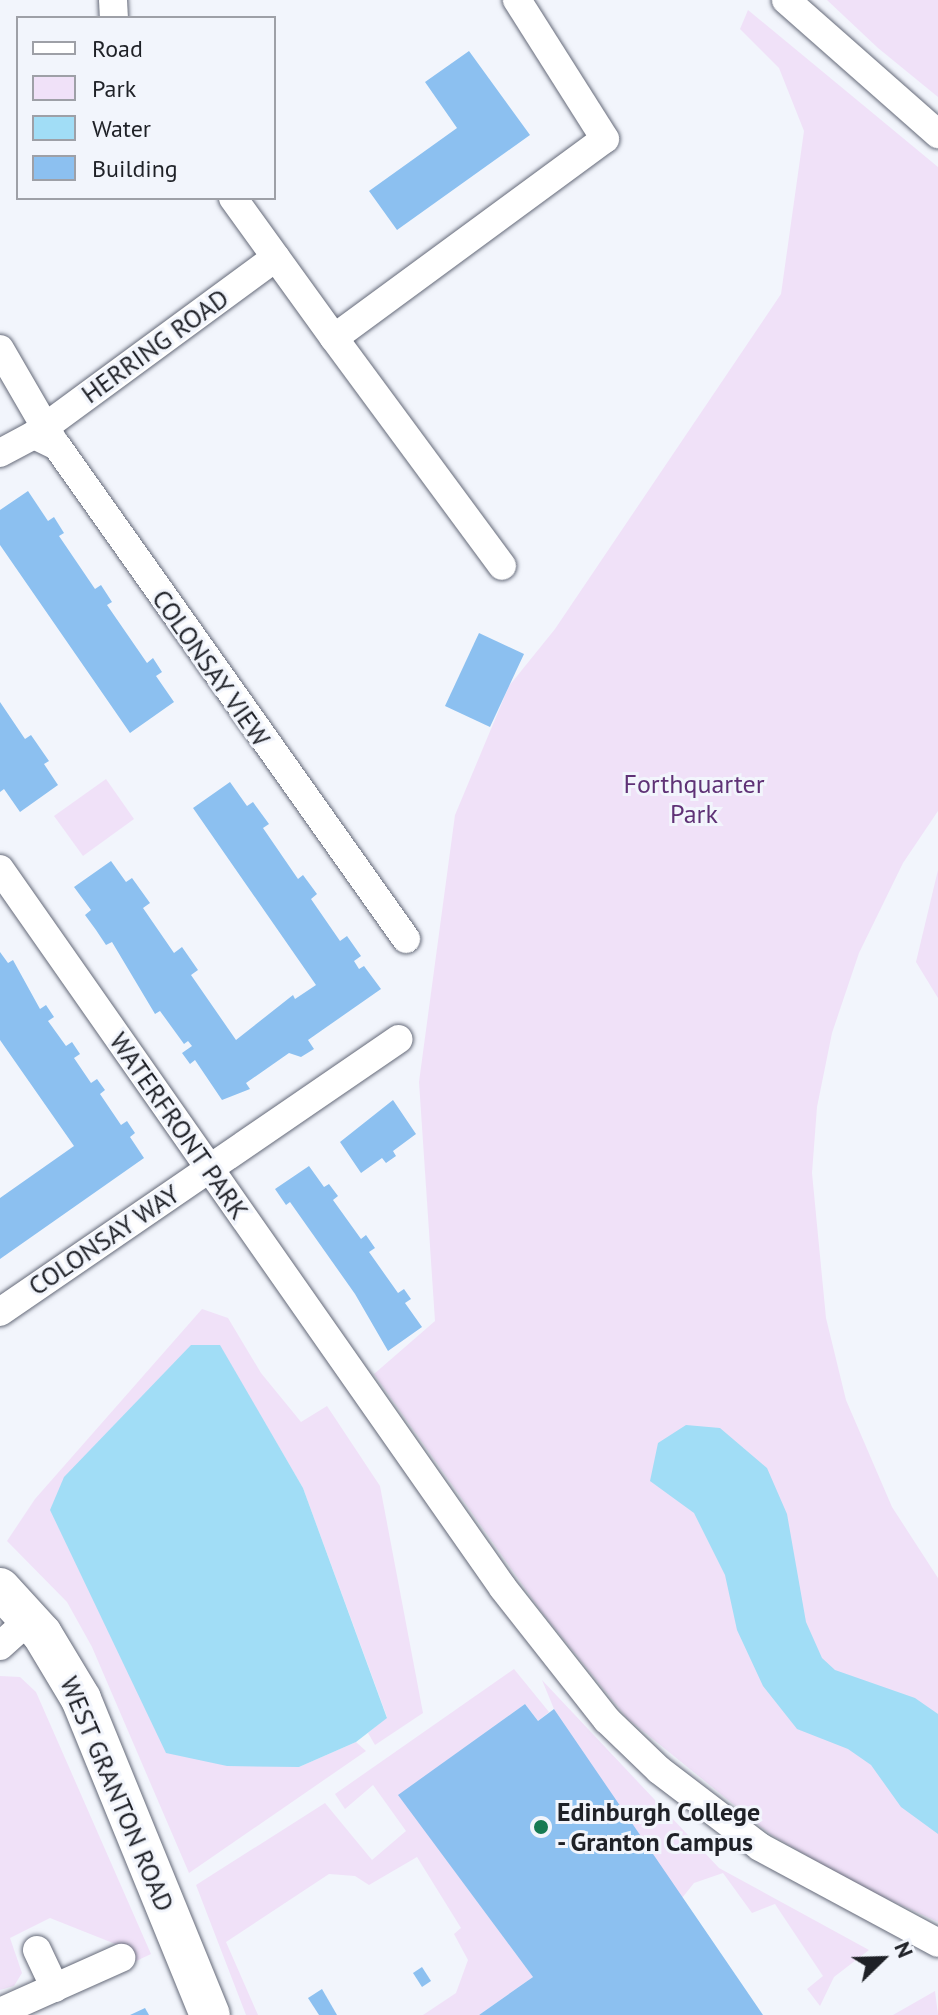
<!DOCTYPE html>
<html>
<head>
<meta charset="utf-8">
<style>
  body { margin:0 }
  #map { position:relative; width:938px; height:2015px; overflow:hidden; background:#f2f5fc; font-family:"PT Sans",sans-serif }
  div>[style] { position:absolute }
  .green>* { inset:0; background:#f0e1f8 }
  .water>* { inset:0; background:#a1ddf6 }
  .building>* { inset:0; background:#8cc0f0 }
  .roads { filter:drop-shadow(0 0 2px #656a79) drop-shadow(0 0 2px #656a79) }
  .street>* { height:28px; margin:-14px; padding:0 14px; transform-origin:14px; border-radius:14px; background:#fff }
  .secondary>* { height:40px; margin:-20px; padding:0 20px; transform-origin:20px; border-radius:20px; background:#fff }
  .dots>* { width:22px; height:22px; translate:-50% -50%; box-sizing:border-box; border:4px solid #f2f5fc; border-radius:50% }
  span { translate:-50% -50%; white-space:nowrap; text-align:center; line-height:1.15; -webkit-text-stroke:6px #f2f5fc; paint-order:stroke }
  .street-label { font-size:26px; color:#1f2127 }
  .park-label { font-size:26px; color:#5f3276 }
  .poi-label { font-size:26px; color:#1f2127; font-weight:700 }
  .left { translate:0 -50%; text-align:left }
  .legend { position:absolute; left:16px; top:16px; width:260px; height:184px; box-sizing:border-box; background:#f2f5fc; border:2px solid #9ea0a7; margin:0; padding:10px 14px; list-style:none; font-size:24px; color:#1f2127 }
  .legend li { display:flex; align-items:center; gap:16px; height:40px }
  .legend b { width:40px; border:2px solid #9ea0a7 }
  .north { position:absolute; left:842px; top:1919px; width:80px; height:80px; -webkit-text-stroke:6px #f2f5fc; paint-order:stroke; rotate:67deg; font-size:22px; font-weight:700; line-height:32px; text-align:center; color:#1f2127 }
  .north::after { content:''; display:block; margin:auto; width:28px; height:36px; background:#1f2127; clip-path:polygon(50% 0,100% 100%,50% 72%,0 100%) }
</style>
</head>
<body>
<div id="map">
  <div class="green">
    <div style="clip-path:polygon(827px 0,938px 0,938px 97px,878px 48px)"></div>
    <div style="clip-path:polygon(748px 10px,938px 167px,938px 811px,903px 863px,859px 953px,832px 1033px,817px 1107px,812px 1173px,826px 1318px,846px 1400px,892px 1507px,938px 1578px,938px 1922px,855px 1884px,770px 1834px,627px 1718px,541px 1611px,374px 1374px,435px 1321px,419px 1082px,455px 815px,509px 686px,555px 629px,781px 294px,804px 131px,779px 68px,740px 29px)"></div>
    <div style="clip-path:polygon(106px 779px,134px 819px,83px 856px,54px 816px)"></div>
    <div style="clip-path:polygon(938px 870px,938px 998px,916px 962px)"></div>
    <div style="clip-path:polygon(202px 1309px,228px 1318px,261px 1373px,301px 1422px,327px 1406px,380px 1486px,423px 1713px,375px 1745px,368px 1733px,387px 1717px,303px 1488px,219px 1345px,299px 1767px,356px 1742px,366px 1751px,189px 1873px,92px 1647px,67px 1602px,7px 1541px,35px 1499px)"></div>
    <div style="clip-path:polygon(514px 1669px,549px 1712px,538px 1721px,525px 1704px,399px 1795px,533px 1977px,479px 2015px,423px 2015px,456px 1993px,468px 1960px,454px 1934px,461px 1928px,417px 1857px,369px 1885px,355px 1876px,329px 1874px,226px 1942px,258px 2015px,246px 2015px,196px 1885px,325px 1803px,372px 1860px,406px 1831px,373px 1785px,345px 1809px,335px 1794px)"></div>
    <div style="clip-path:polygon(0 1676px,20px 1677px,36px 1692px,151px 1954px,134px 1962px,128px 1949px,50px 1918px,10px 1938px,22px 1973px,14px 1986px,0 1990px)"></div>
    <div style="clip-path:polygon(542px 1680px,719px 1868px,869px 1950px,834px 1977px,820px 2006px,807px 1989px,823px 1976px,775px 1904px,752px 1913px,723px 1873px,694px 1883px,682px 1898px,554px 1709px)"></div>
    <div style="clip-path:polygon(935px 1991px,938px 2015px,893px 2015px)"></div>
  </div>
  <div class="water">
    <div style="clip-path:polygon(191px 1345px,220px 1345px,303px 1488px,387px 1718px,356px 1742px,299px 1767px,227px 1766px,166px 1753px,50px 1510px,64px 1477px)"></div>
    <div style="clip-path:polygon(686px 1425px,720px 1428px,767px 1468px,787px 1514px,806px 1622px,822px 1658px,835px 1670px,915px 1698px,938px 1714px,938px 1834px,901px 1807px,871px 1765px,848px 1749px,797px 1729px,763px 1686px,737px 1630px,725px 1575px,694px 1513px,650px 1481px,658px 1443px)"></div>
  </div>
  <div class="building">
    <div style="clip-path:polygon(469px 51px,530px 135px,397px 230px,369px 191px,457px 128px,425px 82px)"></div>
    <div style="clip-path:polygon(28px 491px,48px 521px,54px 517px,64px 533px,59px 536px,95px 589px,101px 585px,112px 602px,107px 605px,147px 663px,153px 658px,162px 672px,156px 676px,174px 702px,130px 733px,0 545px,0 510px)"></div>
    <div style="clip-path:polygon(479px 633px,524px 654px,490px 727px,445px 706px)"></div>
    <div style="clip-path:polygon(0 702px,25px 739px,31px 735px,49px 761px,44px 764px,58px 785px,20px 812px,4px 789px,0 792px)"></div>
    <div style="clip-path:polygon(230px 782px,247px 806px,253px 802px,269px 824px,263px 828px,298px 879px,303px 875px,317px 894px,311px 899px,340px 941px,347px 936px,361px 956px,354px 961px,359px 969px,364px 966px,381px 989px,308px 1040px,314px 1049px,301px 1057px,289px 1053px,246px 1083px,250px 1089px,222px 1100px,195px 1060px,190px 1064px,182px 1053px,192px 1046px,188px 1041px,184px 1044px,160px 1011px,155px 1014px,112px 942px,106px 945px,96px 930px,85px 915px,91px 910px,74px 887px,111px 861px,126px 882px,132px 878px,150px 903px,143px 908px,174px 953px,182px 947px,198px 970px,191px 975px,236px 1040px,293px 995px,295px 999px,316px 985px,193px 808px)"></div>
    <div style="clip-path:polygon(0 952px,8px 963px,13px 960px,40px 1009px,46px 1005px,54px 1017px,48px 1021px,66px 1046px,72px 1042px,80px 1054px,74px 1058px,91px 1083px,97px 1079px,105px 1090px,100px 1094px,121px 1125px,127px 1121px,135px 1133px,130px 1137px,144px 1158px,0 1259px,0 1198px,74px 1146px,0 1040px)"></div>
    <div style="clip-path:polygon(393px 1100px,416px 1134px,393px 1151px,396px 1156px,386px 1163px,382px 1158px,361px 1173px,340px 1142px)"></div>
    <div style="clip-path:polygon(309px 1166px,324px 1187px,329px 1184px,338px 1196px,333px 1200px,361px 1239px,366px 1235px,375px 1248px,369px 1252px,398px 1293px,404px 1289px,411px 1299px,405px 1303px,422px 1327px,388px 1351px,355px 1294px,290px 1202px,286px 1205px,275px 1189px)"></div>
    <div style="clip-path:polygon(525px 1704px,538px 1721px,554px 1709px,763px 2015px,479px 2015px,533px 1977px,398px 1795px)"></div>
    <div style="clip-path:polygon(422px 1967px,431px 1981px,422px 1987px,413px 1973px)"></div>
    <div style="clip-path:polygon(322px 1989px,337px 2015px,319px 2015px,308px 1998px)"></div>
    <div style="clip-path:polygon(145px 2008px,149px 2015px,130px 2015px)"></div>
  </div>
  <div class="roads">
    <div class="street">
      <div style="left:113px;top:0;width:18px;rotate:87deg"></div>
      <div style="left:786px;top:0;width:203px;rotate:41.4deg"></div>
      <div style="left:233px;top:198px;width:173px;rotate:54.2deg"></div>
      <div style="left:334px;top:338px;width:336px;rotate:-36.3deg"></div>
      <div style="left:605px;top:139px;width:165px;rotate:-122.3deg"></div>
      <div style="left:334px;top:338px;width:283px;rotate:53.6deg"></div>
      <div style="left:0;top:349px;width:108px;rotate:59.9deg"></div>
      <div style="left:34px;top:435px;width:300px;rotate:-36.3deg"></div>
      <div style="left:0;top:453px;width:38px;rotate:-28deg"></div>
      <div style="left:34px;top:435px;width:25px;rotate:26deg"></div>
      <div style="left:57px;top:446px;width:604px;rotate:54.7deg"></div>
      <div style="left:0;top:869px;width:877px;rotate:55.02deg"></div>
      <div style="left:503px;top:1588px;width:168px;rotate:51.8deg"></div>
      <div style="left:607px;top:1720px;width:72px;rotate:43.9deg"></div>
      <div style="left:659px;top:1770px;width:127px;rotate:37.3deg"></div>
      <div style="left:760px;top:1847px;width:202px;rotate:28.3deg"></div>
      <div style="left:0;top:1312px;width:483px;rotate:-34.4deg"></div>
      <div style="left:0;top:1646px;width:40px;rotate:-42deg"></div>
      <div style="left:37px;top:1950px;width:42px;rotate:64.7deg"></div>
      <div style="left:0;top:2012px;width:133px;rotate:-24.1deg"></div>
    </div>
    <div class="secondary">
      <div style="left:0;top:1588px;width:62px;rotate:47.6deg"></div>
      <div style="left:42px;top:1634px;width:76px;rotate:59deg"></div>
      <div style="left:81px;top:1699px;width:341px;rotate:67.8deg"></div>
    </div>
  </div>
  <div class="dots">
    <div style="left:541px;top:1827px;background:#177a53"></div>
  </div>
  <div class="street-label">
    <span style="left:155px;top:346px;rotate:-36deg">HERRING ROAD</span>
    <span style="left:211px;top:668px;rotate:55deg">COLONSAY VIEW</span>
    <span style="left:179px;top:1126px;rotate:55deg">WATERFRONT PARK</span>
    <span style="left:104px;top:1240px;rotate:-34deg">COLONSAY WAY</span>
    <span style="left:117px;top:1794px;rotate:67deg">WEST GRANTON ROAD</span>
  </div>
  <div class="park-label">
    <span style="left:694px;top:799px">Forthquarter<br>Park</span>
  </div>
  <div class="poi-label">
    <span class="left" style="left:557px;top:1827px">Edinburgh College<br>- Granton Campus</span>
  </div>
  <ul class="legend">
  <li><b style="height:10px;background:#fff"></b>Road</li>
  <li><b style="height:22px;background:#f0e1f8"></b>Park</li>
  <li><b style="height:22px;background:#a1ddf6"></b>Water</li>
  <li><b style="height:22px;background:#8cc0f0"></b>Building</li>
  </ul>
  <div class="north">N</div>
</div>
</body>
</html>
